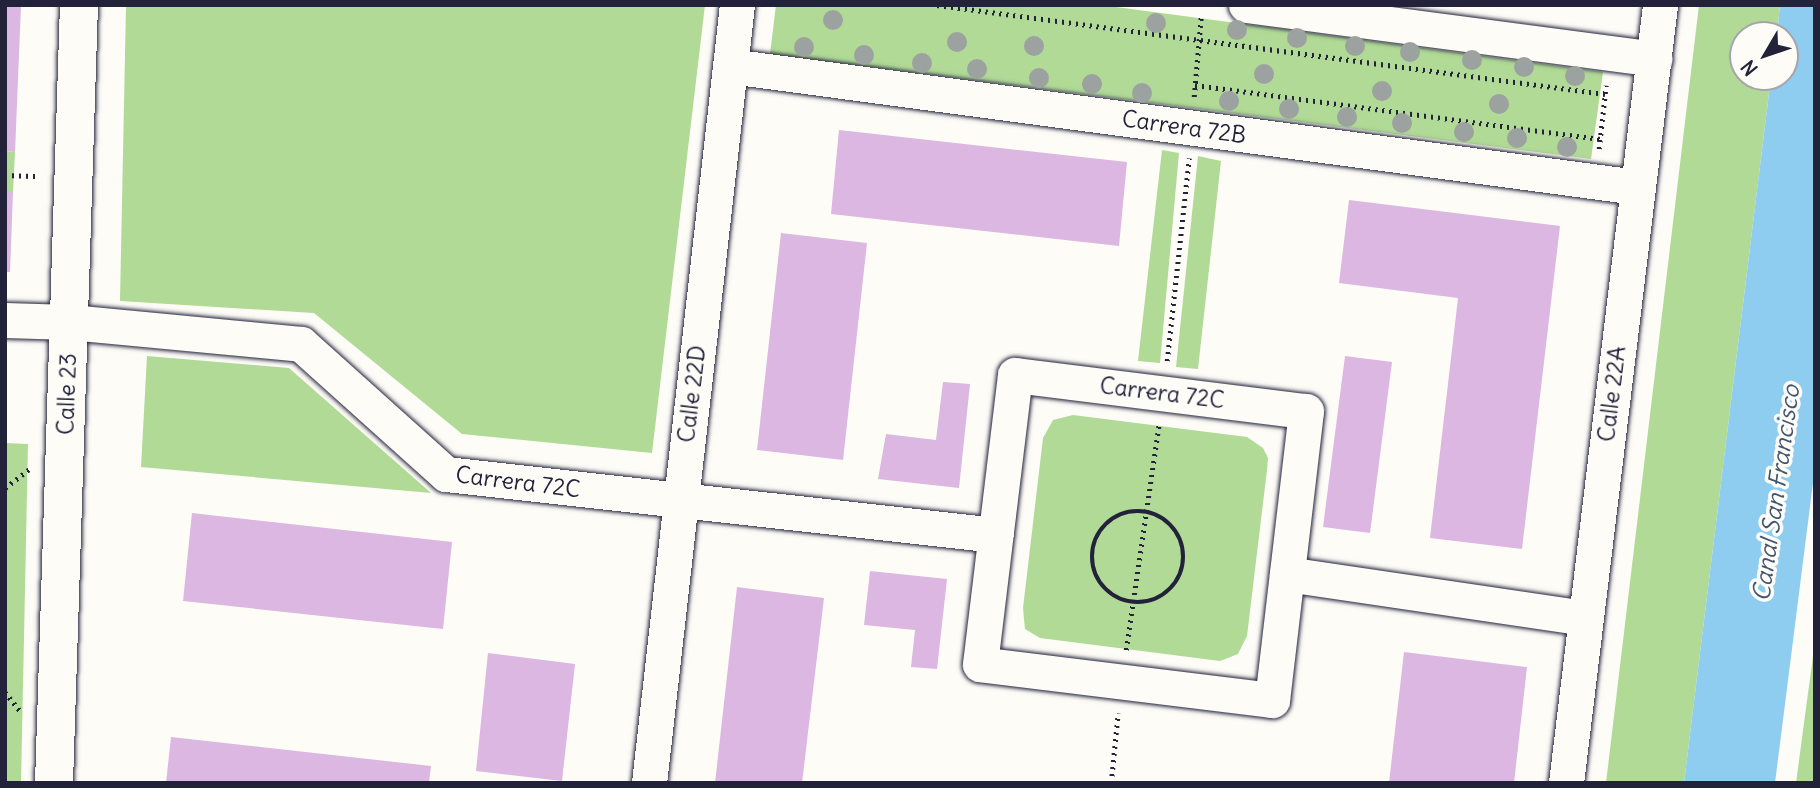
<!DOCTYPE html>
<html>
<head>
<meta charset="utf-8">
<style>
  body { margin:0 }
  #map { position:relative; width:1820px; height:788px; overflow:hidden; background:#fdfcf7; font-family:Delius,sans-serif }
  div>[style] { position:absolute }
  .green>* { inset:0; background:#b1da97 }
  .water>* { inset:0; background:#8ecdef }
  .building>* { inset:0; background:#dbb7e1 }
  .path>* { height:4.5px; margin-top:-2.25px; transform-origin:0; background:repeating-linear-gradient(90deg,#22223b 0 2px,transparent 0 7px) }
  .path>.ring { margin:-2.25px; padding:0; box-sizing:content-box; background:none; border:4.5px solid #22223b; border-radius:50% }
  .roads { filter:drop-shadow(0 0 2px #22223b) drop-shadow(0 0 2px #22223b) }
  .street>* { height:35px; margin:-17.5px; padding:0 17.5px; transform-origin:17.5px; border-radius:17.5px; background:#fdfcf7 }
  .secondary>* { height:38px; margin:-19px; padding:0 19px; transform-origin:19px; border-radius:19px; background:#fdfcf7 }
  .trees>* { width:20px; height:20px; margin:-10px; border-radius:50%; background:#9ca29f }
  span { translate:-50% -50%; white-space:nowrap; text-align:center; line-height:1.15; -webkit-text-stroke:7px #fdfcf7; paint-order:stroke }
  .street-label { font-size:23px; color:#22223b }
  .water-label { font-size:24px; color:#425571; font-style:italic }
  .frame { position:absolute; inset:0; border:7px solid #22223b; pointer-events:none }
  .north { position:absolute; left:1729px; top:21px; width:70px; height:70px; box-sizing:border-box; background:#fdfcf7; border:2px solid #a5a5ac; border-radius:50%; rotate:231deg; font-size:19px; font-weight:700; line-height:28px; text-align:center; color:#22223b }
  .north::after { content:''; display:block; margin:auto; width:24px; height:32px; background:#22223b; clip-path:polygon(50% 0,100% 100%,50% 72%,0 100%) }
</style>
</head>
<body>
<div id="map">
  <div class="green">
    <div style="clip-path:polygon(126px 5px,705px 5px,652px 453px,462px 434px,314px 313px,120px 301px)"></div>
    <div style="clip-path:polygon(776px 5px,1101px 5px,1603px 72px,1591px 159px,770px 54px)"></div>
    <div style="clip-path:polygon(1699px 5px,1780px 5px,1777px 35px,1743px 35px,1743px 77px,1771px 77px,1684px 783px,1606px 783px)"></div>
    <div style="clip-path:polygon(1162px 150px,1179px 153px,1160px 363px,1138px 361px)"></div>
    <div style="clip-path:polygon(5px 151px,15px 152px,13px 192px,5px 192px)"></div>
    <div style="clip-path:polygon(1198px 156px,1221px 161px,1198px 369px,1176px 367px)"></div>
    <div style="clip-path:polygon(147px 356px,289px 368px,431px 493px,141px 467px)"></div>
    <div style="clip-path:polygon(1073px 415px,1247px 437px,1263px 448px,1268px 458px,1267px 470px,1247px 636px,1238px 654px,1220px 661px,1040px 638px,1025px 629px,1023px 608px,1043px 438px,1053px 420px)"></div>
    <div style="clip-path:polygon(5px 443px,28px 444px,21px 783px,5px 783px)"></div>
    <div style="clip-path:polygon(1815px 641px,1815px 783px,1796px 783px)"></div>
  </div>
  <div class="water">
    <div style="clip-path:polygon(1780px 5px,1815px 5px,1815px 467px,1775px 783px,1684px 783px,1771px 77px,1785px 77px,1785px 35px,1777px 35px)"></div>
  </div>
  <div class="building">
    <div style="clip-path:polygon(5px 5px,21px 5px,15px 152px,5px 151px)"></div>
    <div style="clip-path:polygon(839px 130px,1127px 162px,1119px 246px,831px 214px)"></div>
    <div style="clip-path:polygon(5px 192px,13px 192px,10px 272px,5px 272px)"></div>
    <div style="clip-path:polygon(1349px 200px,1560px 226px,1522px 549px,1430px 538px,1458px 298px,1339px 283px)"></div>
    <div style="clip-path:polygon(781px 233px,867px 243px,843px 460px,757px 450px)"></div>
    <div style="clip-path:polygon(1345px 356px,1392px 362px,1370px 533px,1323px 527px)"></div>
    <div style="clip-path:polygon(943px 382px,970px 384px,959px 488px,878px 479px,886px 434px,936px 440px)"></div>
    <div style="clip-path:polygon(192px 513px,452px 542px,443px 629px,183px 601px)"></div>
    <div style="clip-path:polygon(870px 571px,947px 579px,937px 669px,911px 667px,915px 630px,864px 625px)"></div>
    <div style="clip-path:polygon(737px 587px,824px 598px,802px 783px,715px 783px)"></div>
    <div style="clip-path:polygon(1404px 652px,1527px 667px,1514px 783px,1389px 783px)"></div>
    <div style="clip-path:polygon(488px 653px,575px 664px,562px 781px,476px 771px)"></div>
    <div style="clip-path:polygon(171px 737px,431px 766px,429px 783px,166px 783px)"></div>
  </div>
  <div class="path">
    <div style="left:937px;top:5px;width:674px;rotate:7.59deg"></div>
    <div style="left:1195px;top:85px;width:409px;rotate:7.6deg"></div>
    <div style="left:1194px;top:97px;width:80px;rotate:-85deg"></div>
    <div style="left:1599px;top:149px;width:64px;rotate:-83.8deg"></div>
    <div style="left:5px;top:175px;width:35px;rotate:2deg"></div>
    <div style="left:1167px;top:361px;width:204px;rotate:-83.8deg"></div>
    <div style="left:5px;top:488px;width:31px;rotate:-38deg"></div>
    <div class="ring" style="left:1092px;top:511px;width:87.5px;height:87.5px"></div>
    <div style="left:1126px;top:650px;width:228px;rotate:-81.7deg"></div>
    <div style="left:5px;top:692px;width:26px;rotate:51deg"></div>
    <div style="left:1111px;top:783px;width:70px;rotate:-84.3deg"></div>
  </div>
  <div class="roads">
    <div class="street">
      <div style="left:1246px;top:5px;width:412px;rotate:7.5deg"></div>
      <div style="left:730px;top:66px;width:915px;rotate:7.6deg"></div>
      <div style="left:5px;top:320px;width:65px;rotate:1.8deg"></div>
      <div style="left:70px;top:322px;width:232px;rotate:5.4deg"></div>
      <div style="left:301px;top:344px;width:195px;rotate:41.9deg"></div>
      <div style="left:446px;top:474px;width:553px;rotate:6.33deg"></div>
      <div style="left:1015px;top:375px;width:293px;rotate:7.1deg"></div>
      <div style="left:1306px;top:411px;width:291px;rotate:96.7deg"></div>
      <div style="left:1272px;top:700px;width:294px;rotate:-173deg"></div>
      <div style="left:980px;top:664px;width:291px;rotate:-83.1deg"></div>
      <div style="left:1287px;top:574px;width:301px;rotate:8.4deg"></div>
      <div style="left:649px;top:783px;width:783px;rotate:-83.55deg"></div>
      <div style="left:1566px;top:783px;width:784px;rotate:-83.11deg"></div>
    </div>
    <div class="secondary">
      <div style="left:54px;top:783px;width:778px;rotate:-88.16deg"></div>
    </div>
  </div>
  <div class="trees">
    <div style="left:833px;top:20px"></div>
    <div style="left:1156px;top:23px"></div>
    <div style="left:1237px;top:30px"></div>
    <div style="left:1297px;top:38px"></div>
    <div style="left:957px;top:42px"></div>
    <div style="left:1034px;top:46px"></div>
    <div style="left:1355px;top:46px"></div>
    <div style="left:804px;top:47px"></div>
    <div style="left:1410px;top:52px"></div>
    <div style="left:864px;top:55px"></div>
    <div style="left:1472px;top:60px"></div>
    <div style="left:922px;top:63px"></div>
    <div style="left:1524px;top:67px"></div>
    <div style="left:977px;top:69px"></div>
    <div style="left:1264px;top:74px"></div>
    <div style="left:1575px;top:76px"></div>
    <div style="left:1039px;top:78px"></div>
    <div style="left:1092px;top:84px"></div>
    <div style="left:1382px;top:91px"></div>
    <div style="left:1142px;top:93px"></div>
    <div style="left:1229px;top:101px"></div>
    <div style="left:1499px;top:104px"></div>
    <div style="left:1289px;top:109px"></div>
    <div style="left:1347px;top:117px"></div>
    <div style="left:1402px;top:123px"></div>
    <div style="left:1464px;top:132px"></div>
    <div style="left:1517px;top:138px"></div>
    <div style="left:1567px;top:147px"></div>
  </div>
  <div class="street-label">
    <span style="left:1184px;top:127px;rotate:8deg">Carrera 72B</span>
    <span style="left:1162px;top:393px;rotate:7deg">Carrera 72C</span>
    <span style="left:67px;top:394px;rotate:-88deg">Calle 23</span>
    <span style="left:692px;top:394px;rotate:-83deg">Calle 22D</span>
    <span style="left:1612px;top:394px;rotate:-83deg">Calle 22A</span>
    <span style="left:518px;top:482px;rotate:7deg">Carrera 72C</span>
  </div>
  <div class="water-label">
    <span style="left:1776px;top:493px;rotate:-82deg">Canal San Francisco</span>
  </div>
  <div class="frame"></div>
  <div class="north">N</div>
</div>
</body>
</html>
